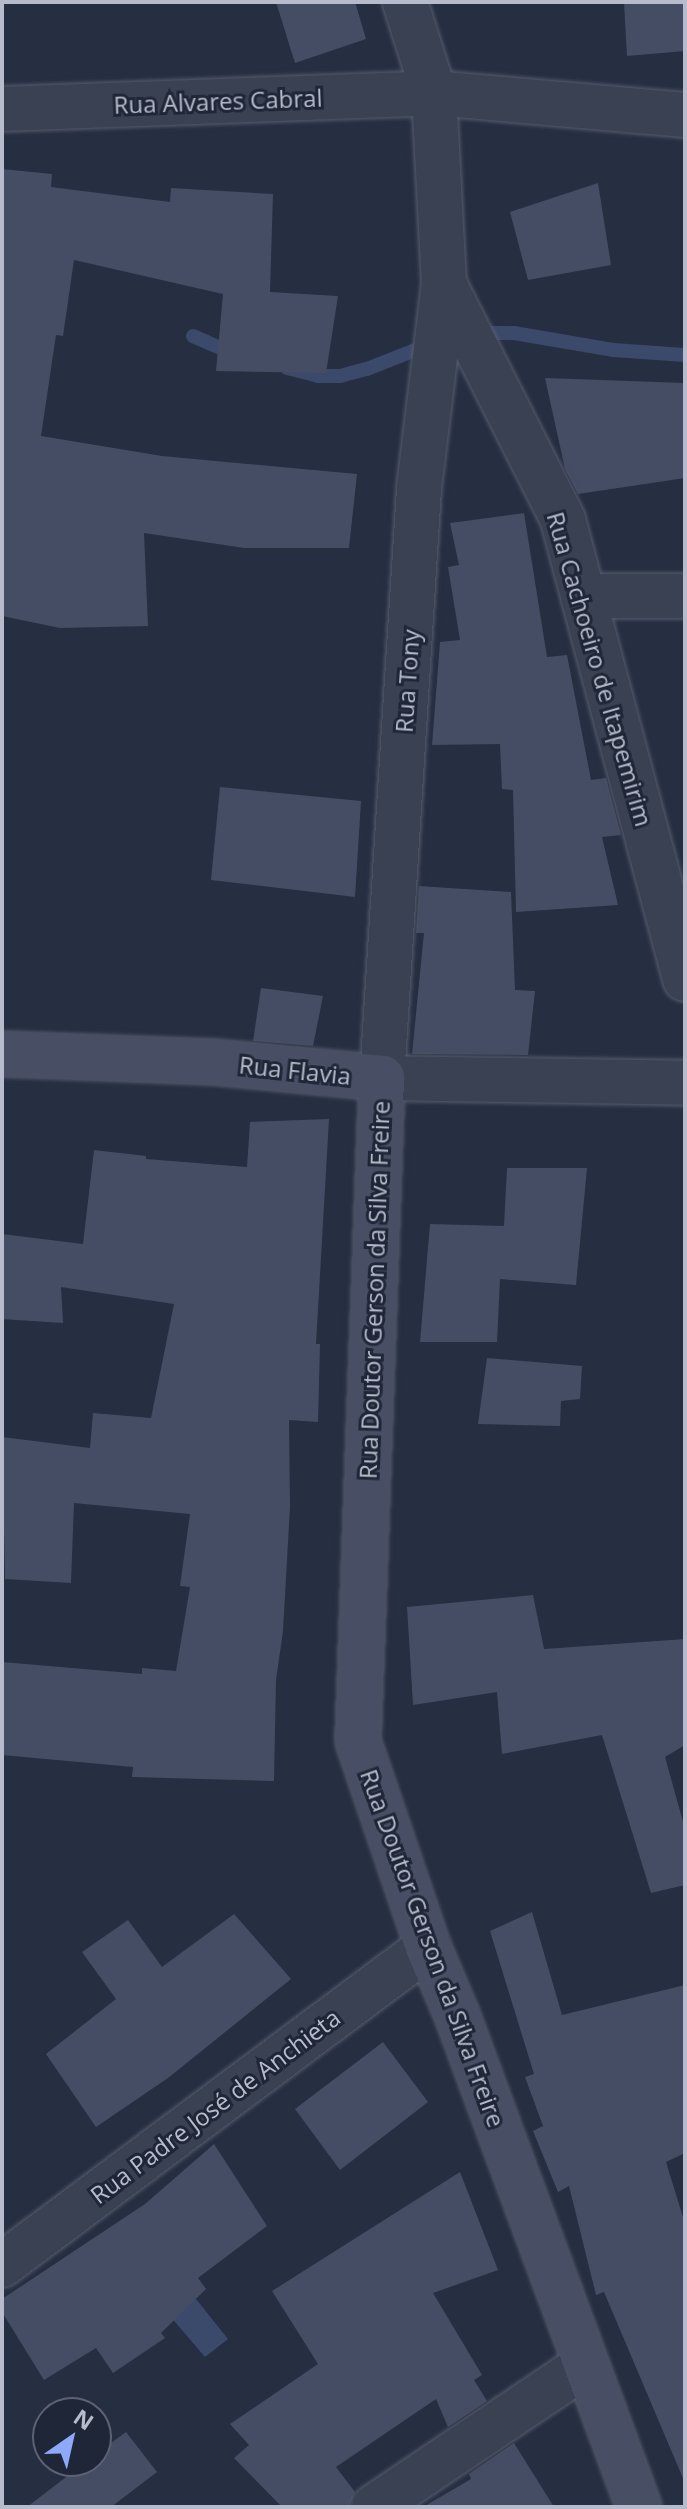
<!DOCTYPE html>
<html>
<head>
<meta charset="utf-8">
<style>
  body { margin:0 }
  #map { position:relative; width:687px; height:2509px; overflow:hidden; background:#262e42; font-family:"Open Sans",sans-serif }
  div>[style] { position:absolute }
  .water>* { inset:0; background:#3b496b }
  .stream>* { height:14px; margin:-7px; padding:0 7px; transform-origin:7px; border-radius:7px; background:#3b496b }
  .building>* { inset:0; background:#454d64 }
  .roads { filter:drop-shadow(0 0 2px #555c6c) drop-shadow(0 0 2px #555c6c) }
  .street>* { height:44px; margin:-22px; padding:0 22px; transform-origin:22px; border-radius:22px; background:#3a4152 }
  .secondary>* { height:44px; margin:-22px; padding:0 22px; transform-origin:22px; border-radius:22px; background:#484f65 }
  span { translate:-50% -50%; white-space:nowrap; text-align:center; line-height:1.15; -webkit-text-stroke:6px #1f2637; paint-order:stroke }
  .street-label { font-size:24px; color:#b7bccc }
  .frame { position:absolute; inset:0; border:4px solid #b7bccc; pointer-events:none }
  .north { position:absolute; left:32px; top:2397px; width:80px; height:80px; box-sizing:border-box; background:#1f2637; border:2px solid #5c6273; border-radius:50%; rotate:34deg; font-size:22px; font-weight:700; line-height:32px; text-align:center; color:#b7bccc }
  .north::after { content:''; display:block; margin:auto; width:28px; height:36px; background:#8fa9fa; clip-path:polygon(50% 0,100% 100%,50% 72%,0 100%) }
</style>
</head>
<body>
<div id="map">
  <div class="water">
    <div style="clip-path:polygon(196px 2299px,228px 2339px,205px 2357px,169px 2315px)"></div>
  </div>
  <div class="stream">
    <div style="left:475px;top:333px;width:39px"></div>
    <div style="left:514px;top:333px;width:100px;rotate:9.7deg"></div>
    <div style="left:613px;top:350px;width:72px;rotate:4deg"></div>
    <div style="left:193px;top:336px;width:47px;rotate:23.8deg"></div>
    <div style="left:287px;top:368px;width:32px;rotate:14deg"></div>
    <div style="left:318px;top:376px;width:22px"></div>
    <div style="left:340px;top:376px;width:28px;rotate:-15deg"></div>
    <div style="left:367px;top:369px;width:66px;rotate:-21.5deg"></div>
  </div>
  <div class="building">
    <div style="clip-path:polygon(276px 2px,355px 2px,366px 39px,295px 63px)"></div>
    <div style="clip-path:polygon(624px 2px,683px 2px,685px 51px,627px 56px)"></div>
    <div style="clip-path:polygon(2px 169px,52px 174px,51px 187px,170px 202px,171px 188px,273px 194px,270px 292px,338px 296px,326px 373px,216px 371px,223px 294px,74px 260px,63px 336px,56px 335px,41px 436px,162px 456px,357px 474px,349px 548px,244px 548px,144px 533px,148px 626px,60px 628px,2px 616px)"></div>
    <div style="clip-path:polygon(598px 183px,611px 265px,528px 280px,510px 212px)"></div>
    <div style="clip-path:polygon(545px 378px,685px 383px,685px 478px,578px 494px,565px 469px)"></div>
    <div style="clip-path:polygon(524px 513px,547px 657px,567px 655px,591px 780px,606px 778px,621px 835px,602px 837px,618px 905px,516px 912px,513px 790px,502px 789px,500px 744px,432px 745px,440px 642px,460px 640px,448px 567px,459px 565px,450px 523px)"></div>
    <div style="clip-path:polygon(220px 787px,361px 801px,355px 897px,211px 880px)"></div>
    <div style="clip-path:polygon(419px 886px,511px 892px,515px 990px,535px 991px,528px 1055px,412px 1054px,424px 933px,416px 933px)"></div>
    <div style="clip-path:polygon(261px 988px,323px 996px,313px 1046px,253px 1041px)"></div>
    <div style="clip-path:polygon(329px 1119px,316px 1344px,320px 1344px,318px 1422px,289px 1420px,290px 1507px,283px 1631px,276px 1680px,274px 1781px,132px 1777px,133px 1767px,2px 1755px,2px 1662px,142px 1674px,142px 1668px,176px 1671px,190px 1587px,180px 1586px,190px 1514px,74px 1503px,71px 1583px,5px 1579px,2px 1437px,90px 1448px,93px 1413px,151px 1418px,174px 1304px,61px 1287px,63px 1323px,2px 1319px,2px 1234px,83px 1244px,94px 1150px,146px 1156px,146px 1159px,247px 1167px,250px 1122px)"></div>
    <div style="clip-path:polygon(507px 1168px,587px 1168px,576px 1285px,500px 1279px,497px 1342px,420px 1342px,430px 1224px,504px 1226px)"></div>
    <div style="clip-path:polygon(487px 1358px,582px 1366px,580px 1399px,561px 1401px,560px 1426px,478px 1424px)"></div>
    <div style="clip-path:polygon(533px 1595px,544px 1649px,685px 1639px,685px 1745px,665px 1757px,685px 1829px,685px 1885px,651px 1893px,602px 1735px,502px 1754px,497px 1692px,413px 1705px,407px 1607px)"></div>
    <div style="clip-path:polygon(532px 1912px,562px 2015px,685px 1985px,685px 2153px,666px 2162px,685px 2224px,685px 2483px,604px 2292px,596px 2295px,569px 2186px,558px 2192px,533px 2131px,543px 2126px,525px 2077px,534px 2074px,490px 1931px)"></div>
    <div style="clip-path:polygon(234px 1914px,291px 1979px,168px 2078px,96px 2127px,46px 2054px,116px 1999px,82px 1952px,128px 1920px,162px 1967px)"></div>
    <div style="clip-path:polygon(383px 2042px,428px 2102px,340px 2170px,295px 2109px)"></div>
    <div style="clip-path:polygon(214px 2144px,267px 2226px,198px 2278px,206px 2289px,161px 2333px,165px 2338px,113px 2373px,96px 2348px,44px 2380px,2px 2312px,2px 2299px,145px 2204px)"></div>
    <div style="clip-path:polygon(460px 2172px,498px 2270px,433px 2293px,482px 2375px,474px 2380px,487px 2401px,448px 2427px,436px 2399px,336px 2467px,355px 2492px,349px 2507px,282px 2507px,234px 2458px,249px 2445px,230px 2424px,318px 2364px,272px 2291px)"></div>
    <div style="clip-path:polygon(126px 2432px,157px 2472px,111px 2507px,27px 2507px,87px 2461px,96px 2461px,96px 2454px)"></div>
    <div style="clip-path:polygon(514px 2443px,554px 2507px,423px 2507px,471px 2479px,469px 2474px)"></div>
  </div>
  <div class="roads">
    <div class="street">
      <div style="left:405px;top:2px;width:96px;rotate:72.3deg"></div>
      <div style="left:434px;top:93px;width:191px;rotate:87deg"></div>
      <div style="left:444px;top:284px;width:264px;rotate:63.2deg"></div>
      <div style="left:563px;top:520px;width:475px;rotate:75.1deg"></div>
      <div style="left:2px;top:109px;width:432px;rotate:-2.1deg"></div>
      <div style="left:434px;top:93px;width:252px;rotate:5deg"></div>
      <div style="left:444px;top:284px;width:207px;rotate:97deg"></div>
      <div style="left:419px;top:489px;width:590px;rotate:93.59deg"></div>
      <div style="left:382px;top:1078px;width:303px;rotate:0.9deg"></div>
      <div style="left:583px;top:596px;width:102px"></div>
      <div style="left:2px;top:2265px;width:532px;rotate:-36.74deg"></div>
      <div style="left:374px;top:2507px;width:253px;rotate:-33.9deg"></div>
    </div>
    <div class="secondary">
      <div style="left:2px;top:1054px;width:211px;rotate:2.2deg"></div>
      <div style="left:213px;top:1062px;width:170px;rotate:5.4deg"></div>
      <div style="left:382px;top:1078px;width:663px;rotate:92.07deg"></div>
      <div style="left:358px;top:1741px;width:218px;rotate:71.2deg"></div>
      <div style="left:428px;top:1947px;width:74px;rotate:66.9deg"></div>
      <div style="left:457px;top:2015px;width:525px;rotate:69.7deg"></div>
    </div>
  </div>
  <div class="street-label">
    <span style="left:218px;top:101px;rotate:-2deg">Rua Alvares Cabral</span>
    <span style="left:600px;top:669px;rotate:74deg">Rua Cachoeiro de Itapemirim</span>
    <span style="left:407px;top:681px;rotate:-86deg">Rua Tony</span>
    <span style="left:295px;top:1070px;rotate:6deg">Rua Flavia</span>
    <span style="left:374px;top:1290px;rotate:-88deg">Rua Doutor Gerson da Silva Freire</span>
    <span style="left:433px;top:1948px;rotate:70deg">Rua Doutor Gerson da Silva Freire</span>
    <span style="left:215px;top:2106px;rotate:-37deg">Rua Padre José de Anchieta</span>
  </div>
  <div class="frame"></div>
  <div class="north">N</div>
</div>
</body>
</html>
